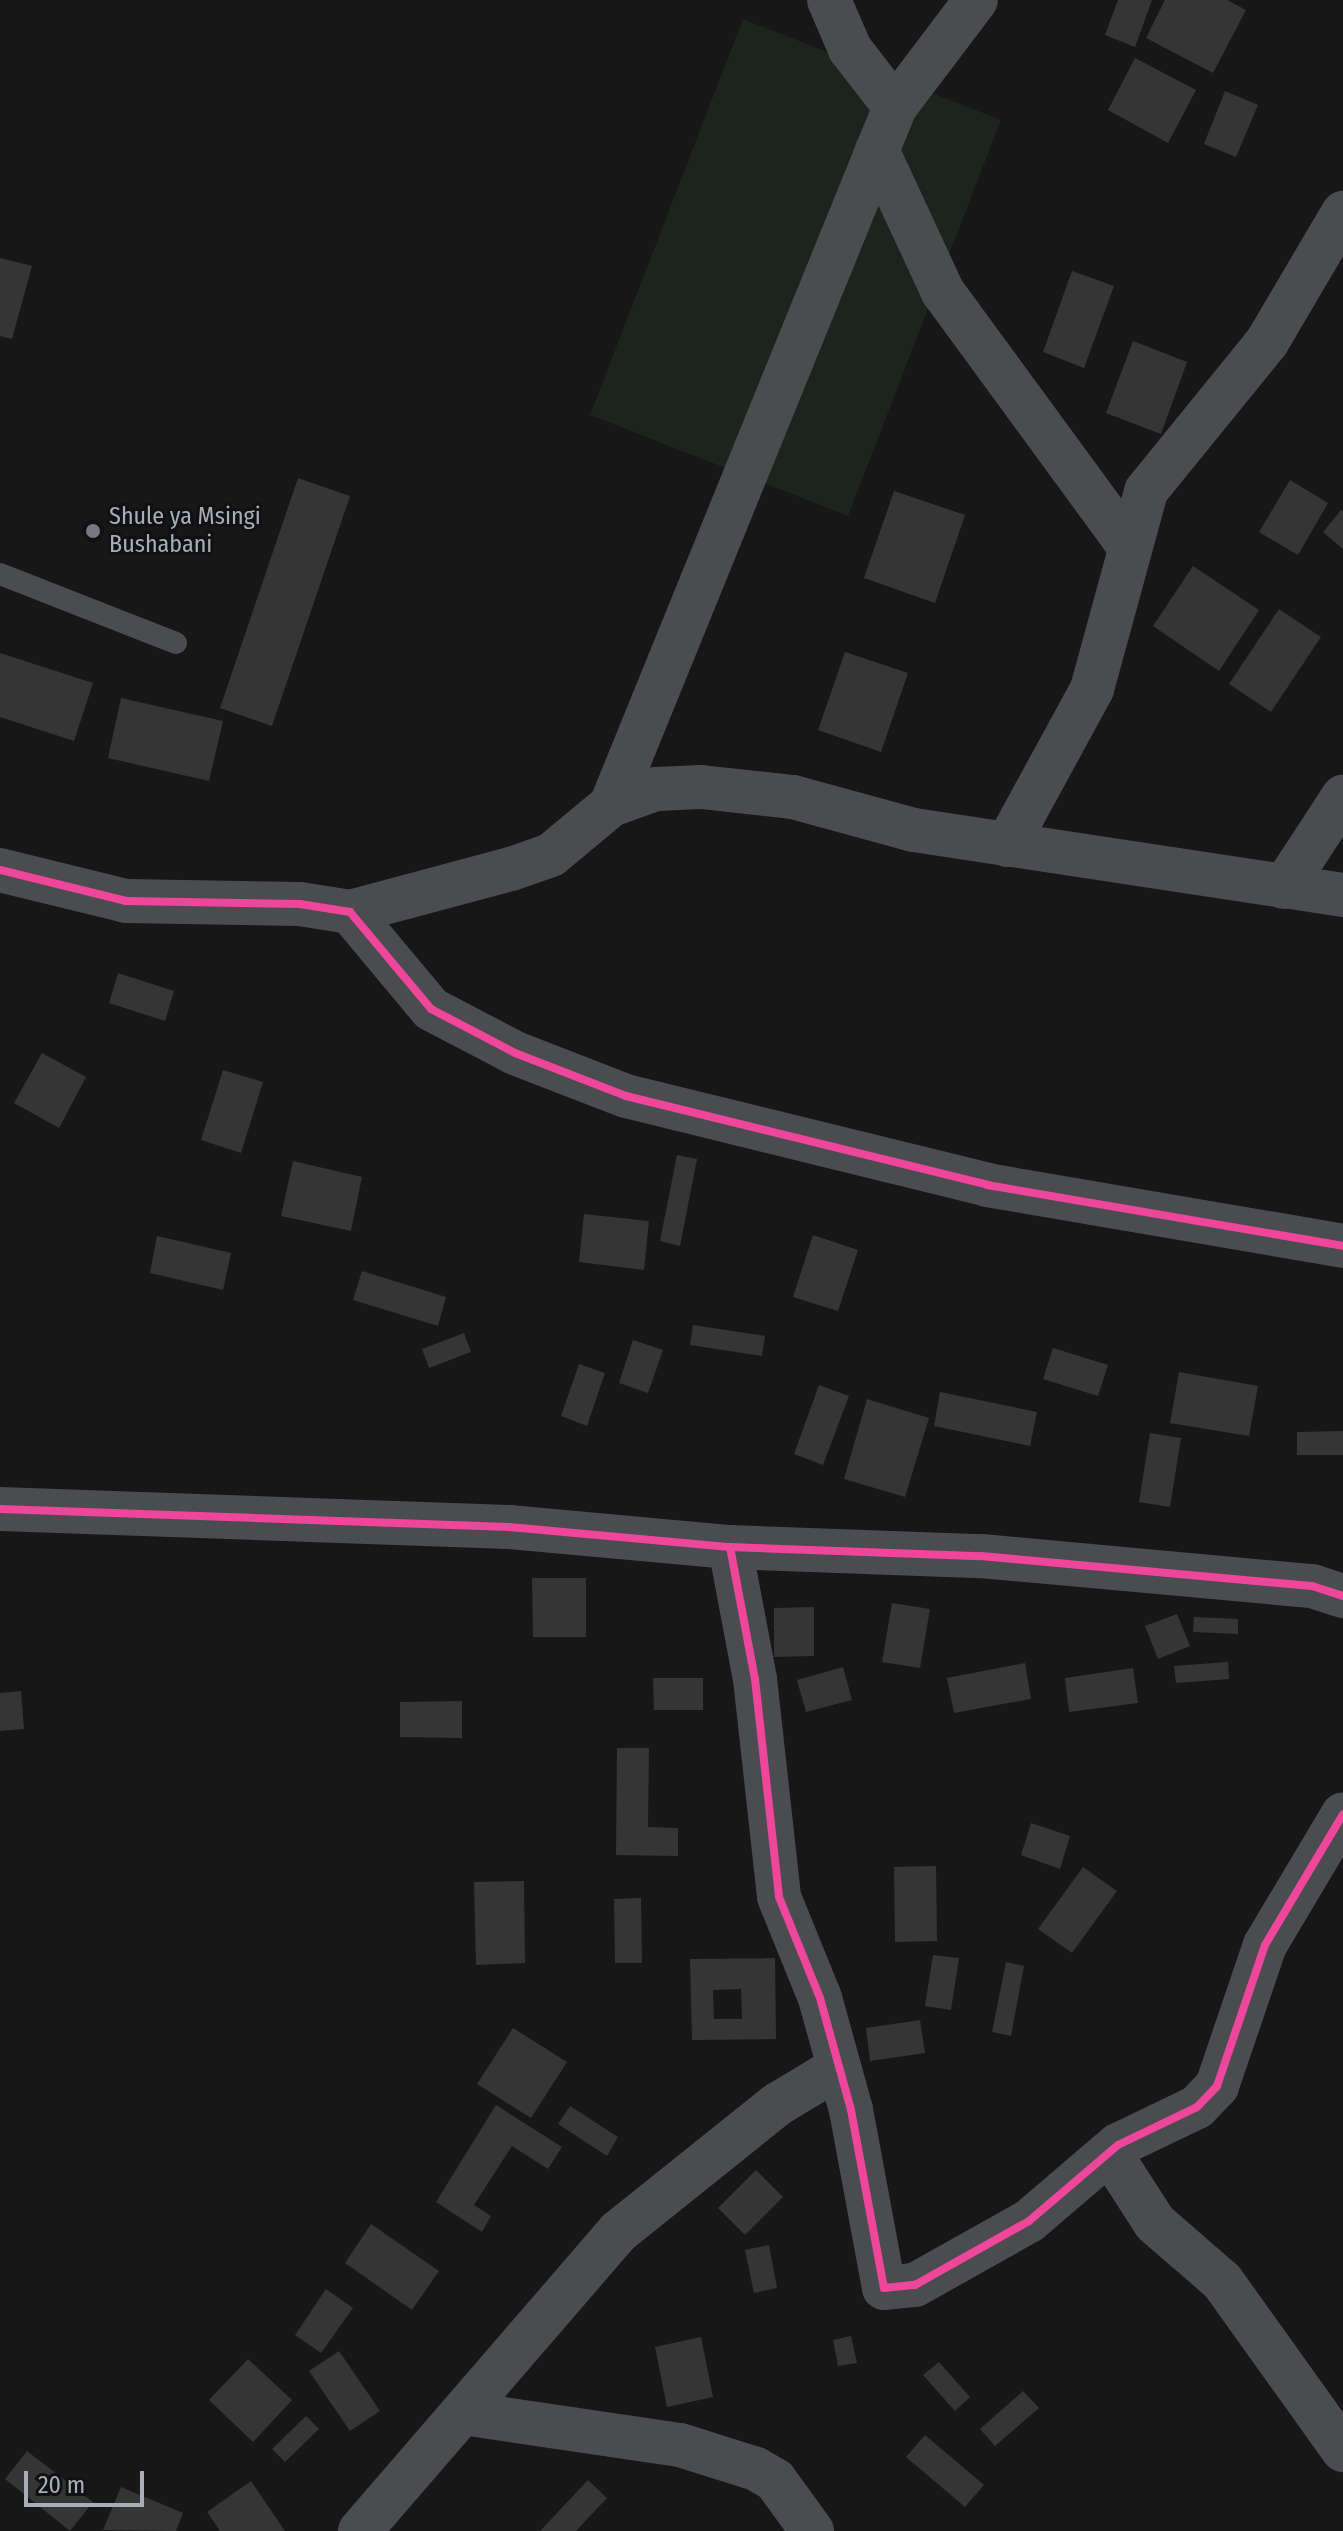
<!DOCTYPE html>
<html>
<head>
<meta charset="utf-8">
<style>
  body { margin:0 }
  #map { position:relative; width:1343px; height:2531px; overflow:hidden; background:#171717; font-family:"Fira Sans Condensed",sans-serif }
  div>[style] { position:absolute }
  .green>* { inset:0; background:#1d241e }
  .building>* { inset:0; background:#353536 }
  .lane>* { height:22px; margin:-11px; padding:0 11px; transform-origin:11px; border-radius:11px; background:#4b4c50 }
  .street>* { height:44px; margin:-22px; padding:0 22px; transform-origin:22px; border-radius:22px; background:#4b4c50 }
  .cycleway>* { height:8px; margin:-4px; padding:0 4px; transform-origin:4px; border-radius:4px; background:#ed469a }
  .dots>* { width:22px; height:22px; translate:-50% -50%; box-sizing:border-box; border:4px solid #111113; border-radius:50% }
  span { translate:-50% -50%; white-space:nowrap; text-align:center; line-height:1.15; -webkit-text-stroke:6px #111113; paint-order:stroke }
  .poi-label { font-size:24px; color:#a8adb8 }
  .left { translate:0 -50%; text-align:left }
  .scale { position:absolute; left:24px; top:2471px; width:120px; height:36px; box-sizing:border-box; border:4px solid #a8adb8; border-top:0; padding-left:10px; font-size:24px; line-height:28px; white-space:nowrap; color:#a8adb8; -webkit-text-stroke:6px #111113; paint-order:stroke }
</style>
</head>
<body>
<div id="map">
  <div class="green">
    <div style="clip-path:polygon(743px 19px,1001px 120px,848px 516px,590px 415px)"></div>
  </div>
  <div class="building">
    <div style="clip-path:polygon(1118px 0,1152px 0,1135px 47px,1105px 35px)"></div>
    <div style="clip-path:polygon(1165px 0,1227px 0,1246px 10px,1213px 73px,1146px 38px)"></div>
    <div style="clip-path:polygon(1135px 58px,1196px 90px,1168px 143px,1108px 110px)"></div>
    <div style="clip-path:polygon(1225px 91px,1258px 105px,1236px 157px,1204px 144px)"></div>
    <div style="clip-path:polygon(0 258px,32px 266px,12px 339px,0 336px)"></div>
    <div style="clip-path:polygon(1072px 271px,1114px 286px,1084px 368px,1043px 352px)"></div>
    <div style="clip-path:polygon(1133px 341px,1187px 362px,1161px 434px,1106px 413px)"></div>
    <div style="clip-path:polygon(298px 478px,350px 496px,272px 726px,220px 708px)"></div>
    <div style="clip-path:polygon(1290px 480px,1328px 503px,1298px 555px,1259px 532px)"></div>
    <div style="clip-path:polygon(894px 491px,965px 515px,935px 603px,864px 578px)"></div>
    <div style="clip-path:polygon(1341px 510px,1343px 512px,1343px 549px,1323px 532px)"></div>
    <div style="clip-path:polygon(1193px 566px,1259px 610px,1219px 671px,1153px 626px)"></div>
    <div style="clip-path:polygon(1279px 609px,1321px 637px,1271px 712px,1229px 684px)"></div>
    <div style="clip-path:polygon(845px 652px,908px 673px,881px 752px,818px 730px)"></div>
    <div style="clip-path:polygon(0 653px,93px 683px,74px 741px,0 717px)"></div>
    <div style="clip-path:polygon(121px 698px,223px 721px,209px 781px,108px 758px)"></div>
    <div style="clip-path:polygon(118px 973px,174px 991px,165px 1021px,109px 1003px)"></div>
    <div style="clip-path:polygon(42px 1053px,86px 1077px,59px 1128px,14px 1103px)"></div>
    <div style="clip-path:polygon(223px 1070px,263px 1082px,241px 1153px,201px 1140px)"></div>
    <div style="clip-path:polygon(677px 1155px,697px 1159px,680px 1246px,660px 1241px)"></div>
    <div style="clip-path:polygon(293px 1161px,362px 1177px,351px 1231px,281px 1216px)"></div>
    <div style="clip-path:polygon(584px 1214px,649px 1221px,644px 1270px,579px 1262px)"></div>
    <div style="clip-path:polygon(813px 1235px,858px 1250px,838px 1311px,793px 1297px)"></div>
    <div style="clip-path:polygon(157px 1236px,231px 1253px,223px 1290px,150px 1273px)"></div>
    <div style="clip-path:polygon(362px 1271px,446px 1297px,438px 1326px,353px 1300px)"></div>
    <div style="clip-path:polygon(693px 1325px,765px 1336px,762px 1356px,690px 1345px)"></div>
    <div style="clip-path:polygon(464px 1333px,471px 1352px,429px 1368px,422px 1349px)"></div>
    <div style="clip-path:polygon(633px 1340px,663px 1350px,648px 1393px,619px 1383px)"></div>
    <div style="clip-path:polygon(1053px 1348px,1108px 1365px,1098px 1396px,1043px 1379px)"></div>
    <div style="clip-path:polygon(579px 1364px,605px 1373px,587px 1426px,561px 1416px)"></div>
    <div style="clip-path:polygon(1179px 1372px,1258px 1386px,1249px 1436px,1170px 1423px)"></div>
    <div style="clip-path:polygon(819px 1385px,849px 1396px,823px 1465px,794px 1454px)"></div>
    <div style="clip-path:polygon(940px 1392px,1037px 1412px,1030px 1446px,934px 1426px)"></div>
    <div style="clip-path:polygon(867px 1399px,929px 1418px,905px 1497px,844px 1479px)"></div>
    <div style="clip-path:polygon(1343px 1431px,1343px 1455px,1297px 1455px,1297px 1432px)"></div>
    <div style="clip-path:polygon(1150px 1433px,1181px 1438px,1170px 1507px,1139px 1502px)"></div>
    <div style="clip-path:polygon(532px 1578px,586px 1578px,586px 1637px,533px 1637px)"></div>
    <div style="clip-path:polygon(892px 1603px,930px 1609px,920px 1668px,882px 1662px)"></div>
    <div style="clip-path:polygon(814px 1607px,814px 1656px,774px 1657px,774px 1608px)"></div>
    <div style="clip-path:polygon(1177px 1614px,1190px 1646px,1158px 1659px,1145px 1626px)"></div>
    <div style="clip-path:polygon(1194px 1617px,1238px 1619px,1238px 1634px,1193px 1632px)"></div>
    <div style="clip-path:polygon(1228px 1662px,1229px 1679px,1176px 1683px,1174px 1666px)"></div>
    <div style="clip-path:polygon(1025px 1663px,1031px 1699px,954px 1713px,947px 1678px)"></div>
    <div style="clip-path:polygon(843px 1667px,852px 1700px,806px 1712px,797px 1680px)"></div>
    <div style="clip-path:polygon(1133px 1668px,1138px 1703px,1069px 1712px,1065px 1678px)"></div>
    <div style="clip-path:polygon(653px 1678px,703px 1678px,703px 1710px,654px 1710px)"></div>
    <div style="clip-path:polygon(21px 1691px,24px 1729px,0 1731px,0 1693px)"></div>
    <div style="clip-path:polygon(462px 1701px,462px 1738px,400px 1737px,400px 1702px)"></div>
    <div style="clip-path:polygon(617px 1748px,649px 1748px,648px 1827px,678px 1828px,678px 1856px,616px 1855px)"></div>
    <div style="clip-path:polygon(1031px 1823px,1070px 1836px,1060px 1869px,1021px 1855px)"></div>
    <div style="clip-path:polygon(936px 1866px,937px 1941px,895px 1942px,894px 1867px)"></div>
    <div style="clip-path:polygon(1083px 1867px,1117px 1891px,1072px 1953px,1038px 1929px)"></div>
    <div style="clip-path:polygon(524px 1881px,525px 1963px,476px 1965px,474px 1882px)"></div>
    <div style="clip-path:polygon(641px 1898px,642px 1963px,615px 1963px,614px 1899px)"></div>
    <div style="clip-path:polygon(933px 1955px,959px 1958px,951px 2010px,925px 2006px)"></div>
    <div style="clip-path:polygon(evenodd,775px 1958px,776px 2039px,692px 2040px,690px 1959px,775px 1958px,741px 1989px,742px 2019px,714px 2019px,713px 1990px,741px 1989px)"></div>
    <div style="clip-path:polygon(1006px 1962px,1024px 1966px,1011px 2036px,992px 2032px)"></div>
    <div style="clip-path:polygon(920px 2020px,925px 2053px,870px 2061px,866px 2028px)"></div>
    <div style="clip-path:polygon(513px 2028px,567px 2062px,531px 2118px,477px 2084px)"></div>
    <div style="clip-path:polygon(496px 2105px,562px 2147px,548px 2169px,512px 2146px,474px 2205px,491px 2216px,482px 2232px,436px 2202px)"></div>
    <div style="clip-path:polygon(570px 2106px,618px 2137px,607px 2156px,558px 2124px)"></div>
    <div style="clip-path:polygon(756px 2170px,783px 2197px,745px 2235px,718px 2208px)"></div>
    <div style="clip-path:polygon(371px 2224px,439px 2271px,412px 2310px,345px 2263px)"></div>
    <div style="clip-path:polygon(769px 2245px,777px 2288px,754px 2293px,745px 2250px)"></div>
    <div style="clip-path:polygon(326px 2289px,353px 2308px,321px 2353px,295px 2335px)"></div>
    <div style="clip-path:polygon(851px 2336px,857px 2363px,838px 2366px,833px 2340px)"></div>
    <div style="clip-path:polygon(701px 2337px,713px 2397px,667px 2407px,655px 2347px)"></div>
    <div style="clip-path:polygon(339px 2351px,380px 2411px,350px 2431px,309px 2371px)"></div>
    <div style="clip-path:polygon(248px 2359px,292px 2400px,253px 2442px,209px 2400px)"></div>
    <div style="clip-path:polygon(939px 2362px,970px 2397px,955px 2411px,923px 2375px)"></div>
    <div style="clip-path:polygon(1023px 2391px,1039px 2408px,995px 2446px,980px 2429px)"></div>
    <div style="clip-path:polygon(306px 2416px,319px 2429px,285px 2462px,272px 2449px)"></div>
    <div style="clip-path:polygon(925px 2435px,984px 2485px,965px 2507px,906px 2457px)"></div>
    <div style="clip-path:polygon(27px 2451px,93px 2502px,70px 2531px,5px 2479px)"></div>
    <div style="clip-path:polygon(588px 2480px,607px 2498px,576px 2531px,540px 2531px)"></div>
    <div style="clip-path:polygon(251px 2481px,285px 2531px,220px 2531px,207px 2512px)"></div>
    <div style="clip-path:polygon(121px 2487px,183px 2513px,176px 2531px,103px 2530px)"></div>
  </div>
  <div class="lane">
    <div style="left:0;top:574px;width:189px;rotate:21.4deg"></div>
  </div>
  <div class="street">
    <div style="left:829px;top:0;width:53px;rotate:66.8deg"></div>
    <div style="left:850px;top:49px;width:73px;rotate:52.2deg"></div>
    <div style="left:877px;top:150px;width:157px;rotate:65.1deg"></div>
    <div style="left:943px;top:292px;width:311px;rotate:53.8deg"></div>
    <div style="left:611px;top:805px;width:754px;rotate:-67.86deg"></div>
    <div style="left:895px;top:107px;width:134px;rotate:-52.9deg"></div>
    <div style="left:1007px;top:845px;width:178px;rotate:-61.4deg"></div>
    <div style="left:1092px;top:689px;width:205px;rotate:-74.7deg"></div>
    <div style="left:1146px;top:491px;width:192px;rotate:-50.9deg"></div>
    <div style="left:1267px;top:342px;width:150px;rotate:-59.5deg"></div>
    <div style="left:0;top:870px;width:130px;rotate:13.8deg"></div>
    <div style="left:126px;top:901px;width:174px;rotate:1deg"></div>
    <div style="left:300px;top:904px;width:51px;rotate:9.1deg"></div>
    <div style="left:350px;top:912px;width:126px;rotate:50.1deg"></div>
    <div style="left:431px;top:1009px;width:95px;rotate:27.6deg"></div>
    <div style="left:515px;top:1053px;width:119px;rotate:21.2deg"></div>
    <div style="left:626px;top:1096px;width:372px;rotate:13.8deg"></div>
    <div style="left:987px;top:1185px;width:361px;rotate:9.7deg"></div>
    <div style="left:1284px;top:887px;width:108px;rotate:-56.8deg"></div>
    <div style="left:350px;top:912px;width:167px;rotate:-15deg"></div>
    <div style="left:511px;top:869px;width:42px;rotate:-19.3deg"></div>
    <div style="left:551px;top:855px;width:78px;rotate:-39.8deg"></div>
    <div style="left:611px;top:805px;width:48px;rotate:-19.6deg"></div>
    <div style="left:656px;top:789px;width:45px;rotate:-2.5deg"></div>
    <div style="left:701px;top:787px;width:93px;rotate:6.2deg"></div>
    <div style="left:793px;top:797px;width:125px;rotate:15.3deg"></div>
    <div style="left:914px;top:830px;width:434px;rotate:8.6deg"></div>
    <div style="left:0;top:1509px;width:509px;rotate:2.03deg"></div>
    <div style="left:509px;top:1527px;width:222px;rotate:5.2deg"></div>
    <div style="left:730px;top:1547px;width:251px;rotate:2.1deg"></div>
    <div style="left:981px;top:1556px;width:332px;rotate:5.2deg"></div>
    <div style="left:1312px;top:1586px;width:33px;rotate:18deg"></div>
    <div style="left:730px;top:1547px;width:134px;rotate:79.3deg"></div>
    <div style="left:755px;top:1679px;width:219px;rotate:83.7deg"></div>
    <div style="left:779px;top:1897px;width:109px;rotate:67.9deg"></div>
    <div style="left:820px;top:1998px;width:116px;rotate:74.5deg"></div>
    <div style="left:851px;top:2110px;width:181px;rotate:79.5deg"></div>
    <div style="left:884px;top:2288px;width:31px;rotate:-6deg"></div>
    <div style="left:915px;top:2285px;width:131px;rotate:-29.3deg"></div>
    <div style="left:1029px;top:2221px;width:117px;rotate:-40.5deg"></div>
    <div style="left:1118px;top:2145px;width:88px;rotate:-25.7deg"></div>
    <div style="left:1197px;top:2107px;width:29px;rotate:-46deg"></div>
    <div style="left:1217px;top:2086px;width:149px;rotate:-71.2deg"></div>
    <div style="left:1265px;top:1945px;width:152px;rotate:-59.2deg"></div>
    <div style="left:1110px;top:2153px;width:83px;rotate:57.3deg"></div>
    <div style="left:1155px;top:2223px;width:89px;rotate:40.9deg"></div>
    <div style="left:1222px;top:2281px;width:208px;rotate:54.4deg"></div>
    <div style="left:463px;top:2413px;width:219px;rotate:8.4deg"></div>
    <div style="left:680px;top:2445px;width:80px;rotate:17.5deg"></div>
    <div style="left:756px;top:2469px;width:22px;rotate:30deg"></div>
    <div style="left:775px;top:2480px;width:63px;rotate:54deg"></div>
    <div style="left:360px;top:2531px;width:395px;rotate:-49.2deg"></div>
    <div style="left:618px;top:2232px;width:205px;rotate:-38.7deg"></div>
    <div style="left:778px;top:2104px;width:70px;rotate:-31deg"></div>
  </div>
  <div class="cycleway">
    <div style="left:0;top:870px;width:130px;rotate:13.8deg"></div>
    <div style="left:126px;top:901px;width:174px;rotate:1deg"></div>
    <div style="left:300px;top:904px;width:51px;rotate:9.1deg"></div>
    <div style="left:350px;top:912px;width:126px;rotate:50.1deg"></div>
    <div style="left:431px;top:1009px;width:95px;rotate:27.6deg"></div>
    <div style="left:515px;top:1053px;width:119px;rotate:21.2deg"></div>
    <div style="left:626px;top:1096px;width:372px;rotate:13.8deg"></div>
    <div style="left:987px;top:1185px;width:361px;rotate:9.7deg"></div>
    <div style="left:0;top:1509px;width:509px;rotate:2.03deg"></div>
    <div style="left:509px;top:1527px;width:222px;rotate:5.2deg"></div>
    <div style="left:730px;top:1547px;width:251px;rotate:2.1deg"></div>
    <div style="left:981px;top:1556px;width:332px;rotate:5.2deg"></div>
    <div style="left:1312px;top:1586px;width:33px;rotate:18deg"></div>
    <div style="left:730px;top:1547px;width:134px;rotate:79.3deg"></div>
    <div style="left:755px;top:1679px;width:219px;rotate:83.7deg"></div>
    <div style="left:779px;top:1897px;width:109px;rotate:67.9deg"></div>
    <div style="left:820px;top:1998px;width:116px;rotate:74.5deg"></div>
    <div style="left:851px;top:2110px;width:181px;rotate:79.5deg"></div>
    <div style="left:884px;top:2288px;width:31px;rotate:-6deg"></div>
    <div style="left:915px;top:2285px;width:131px;rotate:-29.3deg"></div>
    <div style="left:1029px;top:2221px;width:117px;rotate:-40.5deg"></div>
    <div style="left:1118px;top:2145px;width:88px;rotate:-25.7deg"></div>
    <div style="left:1197px;top:2107px;width:29px;rotate:-46deg"></div>
    <div style="left:1217px;top:2086px;width:149px;rotate:-71.2deg"></div>
    <div style="left:1265px;top:1945px;width:152px;rotate:-59.2deg"></div>
  </div>
  <div class="dots">
    <div style="left:93px;top:531px;background:#757880"></div>
  </div>
  <div class="poi-label">
    <span class="left" style="left:109px;top:531px">Shule ya Msingi<br>Bushabani</span>
  </div>
  <div class="scale">20 m</div>
</div>
</body>
</html>
